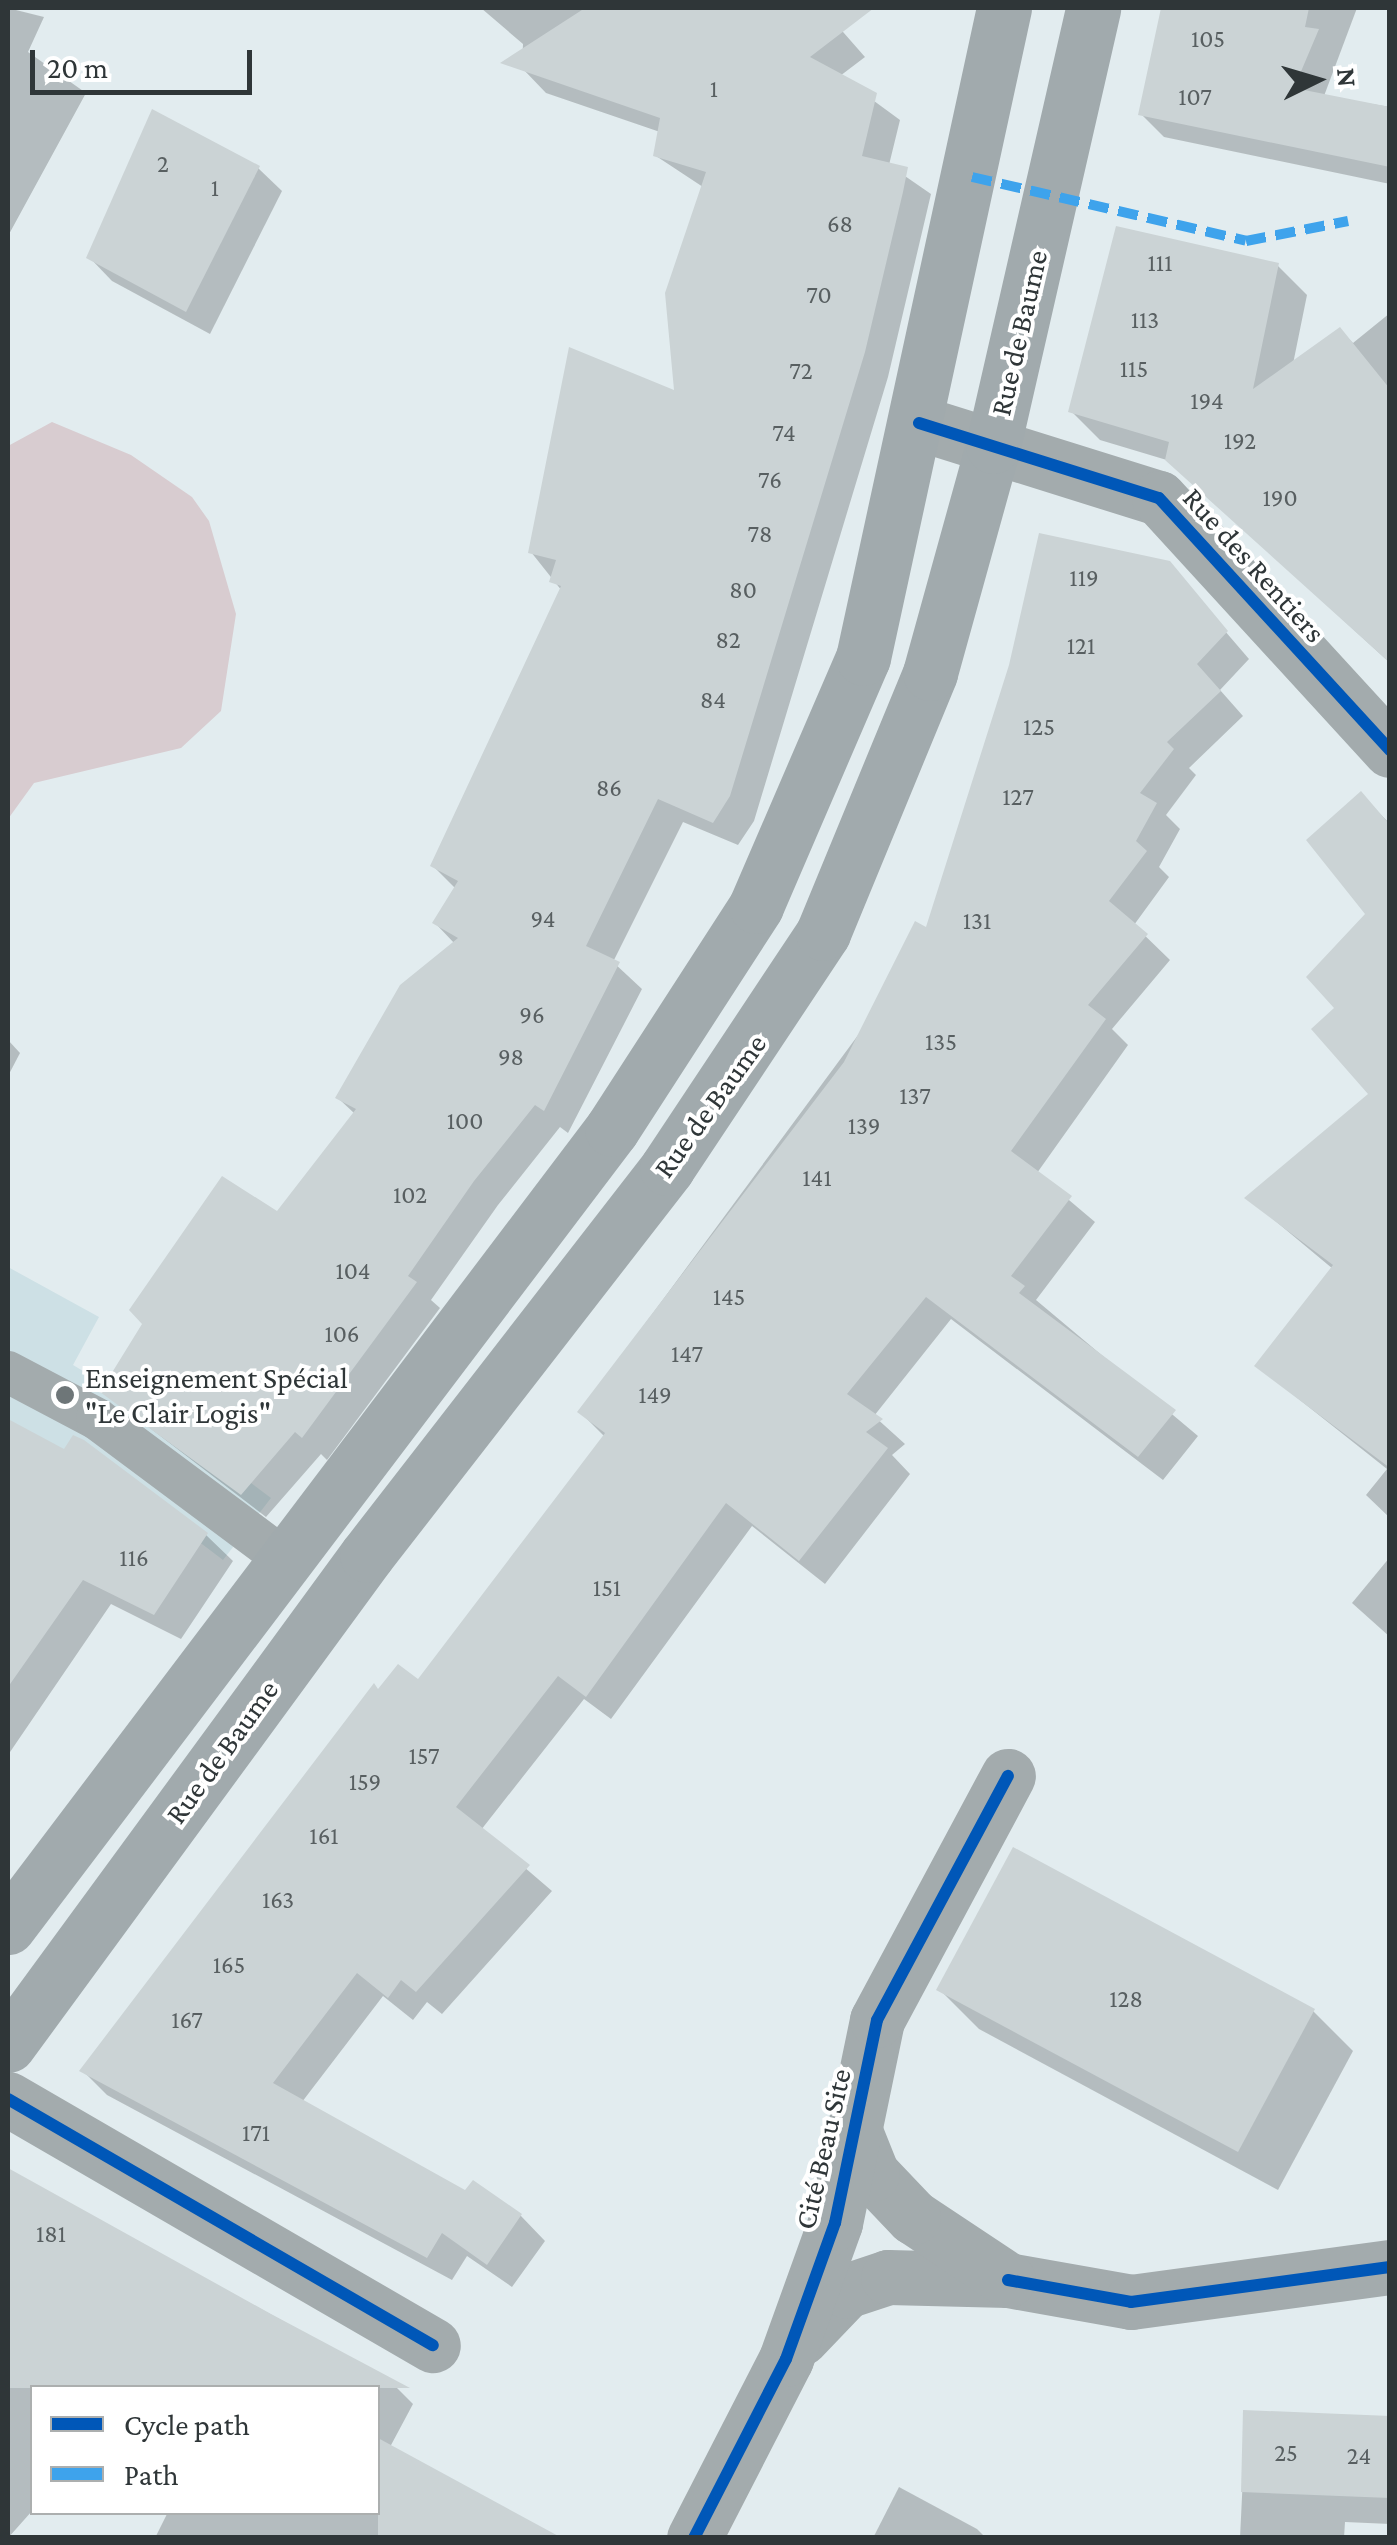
<!DOCTYPE html>
<html>
<head>
<meta charset="utf-8">
<style>
  body { margin:0 }
  #map { position:relative; width:1397px; height:2545px; overflow:hidden; background:#e2ecef; font-family:"Crimson Pro",serif }
  div>[style] { position:absolute }
  .built>* { inset:0; background:#cde0e5 }
  .green>* { inset:0; background:#d8ccd0 }
  .shadow>* { inset:0; background:#0003 }
  .building>* { inset:0; background:#cbd3d5 }
  .lane>* { height:42px; margin:-21px; padding:0 21px; transform-origin:21px; border-radius:21px; background:#a3abad }
  .street>* { height:55px; margin:-27.5px; padding:0 27.5px; transform-origin:27.5px; border-radius:27.5px; background:#a3abad }
  .secondary>* { height:55px; margin:-27.5px; padding:0 27.5px; transform-origin:27.5px; border-radius:27.5px; background:#a1aaad }
  .quiet>* { height:10px; margin-top:-5px; transform-origin:0; background:repeating-linear-gradient(90deg,#3ea3ec 0 20px,transparent 0 30px) }
  .cycleway>* { height:12px; margin:-6px; padding:0 6px; transform-origin:6px; border-radius:6px; background:#0057b8 }
  .dots>* { width:28px; height:28px; translate:-50% -50%; box-sizing:border-box; border:5px solid #fff; border-radius:50% }
  span { translate:-50% -50%; white-space:nowrap; text-align:center; line-height:1.15; -webkit-text-stroke:8px #fff; paint-order:stroke }
  .number-label { font-size:25px; color:#585f61 }
  .number-label span { -webkit-text-stroke-width:0 }
  .street-label { font-size:30px; color:#2f3638 }
  .poi-label { font-size:30px; color:#2f3638 }
  .left { translate:0 -50%; text-align:left }
  .frame { position:absolute; inset:0; border:10px solid #2f3638; pointer-events:none }
  .legend { position:absolute; left:30px; top:2385px; width:350px; height:130px; box-sizing:border-box; background:#fff; border:2px solid #acafaf; margin:0; padding:12px 18px; list-style:none; font-size:30px; color:#2f3638 }
  .legend li { display:flex; align-items:center; gap:20px; height:50px }
  .legend b { width:50px; border:2px solid #acafaf }
  .north { position:absolute; left:1267px; top:30px; width:100px; height:100px; -webkit-text-stroke:8px #fff; paint-order:stroke; rotate:85deg; font-size:28px; font-weight:700; line-height:40px; text-align:center; color:#2f3638 }
  .north::after { content:''; display:block; margin:auto; width:35px; height:45px; background:#2f3638; clip-path:polygon(50% 0,100% 100%,50% 72%,0 100%) }
  .scale { position:absolute; left:30px; top:50px; width:222px; height:45px; box-sizing:border-box; border:5px solid #2f3638; border-top:0; padding-left:12px; font-size:30px; line-height:35px; white-space:nowrap; color:#2f3638; -webkit-text-stroke:8px #fff; paint-order:stroke }
</style>
</head>
<body>
<div id="map">
  <div class="built">
    <div style="clip-path:polygon(8px 1267px,99px 1317px,73px 1365px,174px 1425px,271px 1498px,223px 1560px,72px 1445px,44px 1486px,8px 1467px)"></div>
  </div>
  <div class="green">
    <div style="clip-path:polygon(52px 422px,131px 455px,192px 497px,209px 521px,236px 614px,221px 711px,181px 748px,34px 783px,8px 819px,8px 446px)"></div>
  </div>
  <div class="shadow">
    <div style="clip-path:polygon(8px 8px,44px 17px,28px 52px,86px 93px,8px 236px)"></div>
    <div style="clip-path:polygon(481px 8px,822px 8px,865px 57px,840px 76px,900px 120px,889px 165px,931px 194px,888px 377px,754px 821px,738px 845px,683px 822px,613px 962px,642px 989px,568px 1133px,560px 1127px,498px 1205px,431px 1300px,440px 1308px,327px 1460px,321px 1454px,266px 1517px,103px 1392px,278px 1215px,355px 1114px,338px 1098px,455px 944px,435px 923px,456px 889px,433px 866px,562px 591px,531px 552px,677px 394px,703px 187px,656px 156px,660px 132px,546px 93px,522px 68px,523px 44px)"></div>
    <div style="clip-path:polygon(1164px 8px,1357px 8px,1324px 96px,1390px 107px,1390px 184px,1164px 137px,1141px 114px)"></div>
    <div style="clip-path:polygon(258px 168px,282px 191px,210px 334px,112px 281px,89px 257px)"></div>
    <div style="clip-path:polygon(1277px 265px,1307px 295px,1293px 364px,1340px 330px,1353px 343px,1390px 313px,1390px 663px,1170px 461px,1100px 440px,1071px 411px)"></div>
    <div style="clip-path:polygon(1188px 588px,1249px 659px,1220px 690px,1243px 716px,1189px 768px,1196px 775px,1166px 815px,1180px 829px,1159px 867px,1169px 877px,1134px 925px,1170px 960px,1112px 1029px,1128px 1045px,1037px 1173px,1095px 1222px,1036px 1300px,1198px 1436px,1163px 1480px,951px 1319px,874px 1416px,905px 1444px,892px 1455px,910px 1474px,825px 1584px,752px 1526px,611px 1719px,584px 1699px,481px 1830px,552px 1891px,442px 2014px,427px 2002px,413px 2020px,383px 1996px,302px 2102px,466px 2193px,474px 2183px,521px 2216px,545px 2241px,512px 2287px,467px 2256px,452px 2280px,107px 2095px,83px 2071px,379px 1692px,418px 1683px,605px 1437px,580px 1412px)"></div>
    <div style="clip-path:polygon(1361px 794px,1390px 824px,1390px 1518px,1366px 1495px,1387px 1469px,1257px 1366px,1333px 1269px,1248px 1198px,1372px 1095px,1337px 1008px,1369px 914px)"></div>
    <div style="clip-path:polygon(8px 1040px,20px 1053px,8px 1076px)"></div>
    <div style="clip-path:polygon(8px 1422px,206px 1535px,233px 1561px,181px 1639px,111px 1604px,8px 1755px)"></div>
    <div style="clip-path:polygon(1390px 1557px,1390px 1637px,1352px 1603px)"></div>
    <div style="clip-path:polygon(939px 1989px,1313px 2011px,1353px 2051px,1278px 2190px,979px 2029px)"></div>
    <div style="clip-path:polygon(8px 2171px,387px 2378px,413px 2404px,390px 2447px,420px 2475px,376px 2538px,155px 2538px,168px 2512px,378px 2512px,378px 2388px,32px 2388px,32px 2511px,8px 2538px)"></div>
    <div style="clip-path:polygon(1246px 2413px,1390px 2418px,1390px 2524px,1345px 2522px,1344px 2538px,1240px 2538px)"></div>
    <div style="clip-path:polygon(899px 2487px,977px 2529px,986px 2538px,873px 2538px)"></div>
  </div>
  <div class="building">
    <div style="clip-path:polygon(585px 8px,874px 8px,810px 57px,877px 93px,862px 156px,908px 167px,903px 192px,865px 352px,730px 796px,713px 823px,658px 799px,586px 946px,620px 962px,544px 1111px,535px 1105px,474px 1181px,408px 1276px,417px 1282px,302px 1438px,295px 1432px,241px 1495px,100px 1392px,142px 1324px,129px 1310px,222px 1176px,277px 1211px,356px 1109px,335px 1098px,400px 985px,458px 938px,432px 923px,458px 881px,430px 866px,561px 586px,549px 582px,556px 560px,528px 553px,569px 347px,674px 390px,665px 293px,706px 172px,653px 156px,660px 118px,500px 63px)"></div>
    <div style="clip-path:polygon(1161px 8px,1309px 8px,1305px 27px,1319px 29px,1294px 88px,1390px 107px,1390px 167px,1138px 115px)"></div>
    <div style="clip-path:polygon(152px 109px,260px 166px,186px 312px,86px 258px)"></div>
    <div style="clip-path:polygon(1116px 226px,1279px 263px,1253px 389px,1340px 327px,1390px 389px,1390px 663px,1165px 460px,1169px 442px,1068px 412px)"></div>
    <div style="clip-path:polygon(1039px 533px,1170px 561px,1228px 631px,1197px 664px,1221px 691px,1167px 742px,1174px 749px,1140px 793px,1157px 803px,1136px 841px,1147px 851px,1109px 901px,1148px 934px,1088px 1005px,1106px 1019px,1011px 1151px,1072px 1196px,1011px 1276px,1025px 1286px,1019px 1293px,1176px 1410px,1138px 1457px,926px 1297px,847px 1394px,883px 1419px,866px 1432px,888px 1448px,799px 1561px,726px 1503px,586px 1697px,558px 1676px,456px 1807px,530px 1865px,416px 1992px,401px 1980px,388px 1998px,357px 1973px,273px 2083px,465px 2190px,473px 2180px,522px 2214px,487px 2265px,442px 2233px,427px 2258px,79px 2071px,374px 1683px,378px 1689px,398px 1664px,418px 1679px,605px 1433px,577px 1412px,844px 1062px,915px 921px,926px 927px,1009px 665px)"></div>
    <div style="clip-path:polygon(1361px 791px,1390px 825px,1390px 1468px,1254px 1366px,1333px 1265px,1244px 1198px,1368px 1094px,1311px 1029px,1334px 1008px,1306px 977px,1365px 914px,1306px 840px)"></div>
    <div style="clip-path:polygon(8px 1419px,64px 1449px,73px 1435px,84px 1440px,208px 1533px,154px 1615px,83px 1580px,8px 1687px)"></div>
    <div style="clip-path:polygon(1013px 1847px,1315px 2009px,1238px 2152px,936px 1990px)"></div>
    <div style="clip-path:polygon(8px 2168px,271px 2314px,410px 2388px,8px 2388px)"></div>
    <div style="clip-path:polygon(1243px 2410px,1390px 2416px,1390px 2498px,1241px 2492px)"></div>
    <div style="clip-path:polygon(378px 2438px,562px 2538px,378px 2538px)"></div>
  </div>
  <div class="lane">
    <div style="left:8px;top:1372px;width:101px;rotate:27.8deg"></div>
    <div style="left:97px;top:1419px;width:231px;rotate:36.7deg"></div>
  </div>
  <div class="street">
    <div style="left:919px;top:423px;width:251px;rotate:17.4deg"></div>
    <div style="left:1159px;top:498px;width:342px;rotate:47.5deg"></div>
    <div style="left:8px;top:2099px;width:491px;rotate:30.1deg"></div>
    <div style="left:1008px;top:2280px;width:125px;rotate:10.1deg"></div>
    <div style="left:1131px;top:2302px;width:261px;rotate:-7.7deg"></div>
    <div style="left:801px;top:2338px;width:65px;rotate:-46.2deg"></div>
    <div style="left:846px;top:2291px;width:44px;rotate:-18.4deg"></div>
    <div style="left:888px;top:2277px;width:120px;rotate:1.4deg"></div>
    <div style="left:1008px;top:2280px;width:114px;rotate:-146.4deg"></div>
    <div style="left:913px;top:2217px;width:59px;rotate:-133.6deg"></div>
    <div style="left:872px;top:2174px;width:48px;rotate:-111.8deg"></div>
    <div style="left:694px;top:2538px;width:201px;rotate:-62.8deg"></div>
    <div style="left:786px;top:2359px;width:145px;rotate:-70.2deg"></div>
    <div style="left:835px;top:2223px;width:207px;rotate:-78.3deg"></div>
    <div style="left:877px;top:2020px;width:277px;rotate:-61.8deg"></div>
  </div>
  <div class="secondary">
    <div style="left:8px;top:1927px;width:1001px;rotate:-52.88deg"></div>
    <div style="left:612px;top:1129px;width:265px;rotate:-57.1deg"></div>
    <div style="left:756px;top:906px;width:270px;rotate:-66.7deg"></div>
    <div style="left:863px;top:658px;width:665px;rotate:-77.76deg"></div>
    <div style="left:8px;top:2045px;width:607px;rotate:-53.77deg"></div>
    <div style="left:367px;top:1555px;width:490px;rotate:-52.2deg"></div>
    <div style="left:667px;top:1168px;width:282px;rotate:-56.4deg"></div>
    <div style="left:823px;top:933px;width:281px;rotate:-67.6deg"></div>
    <div style="left:930px;top:673px;width:236px;rotate:-74.5deg"></div>
    <div style="left:993px;top:446px;width:449px;rotate:-77.1deg"></div>
  </div>
  <div class="quiet">
    <div style="left:972px;top:177px;width:281px;rotate:13.1deg"></div>
    <div style="left:1246px;top:241px;width:104px;rotate:-11.1deg"></div>
  </div>
  <div class="cycleway">
    <div style="left:919px;top:423px;width:251px;rotate:17.4deg"></div>
    <div style="left:1159px;top:498px;width:342px;rotate:47.5deg"></div>
    <div style="left:8px;top:2099px;width:491px;rotate:30.1deg"></div>
    <div style="left:1008px;top:2280px;width:125px;rotate:10.1deg"></div>
    <div style="left:1131px;top:2302px;width:261px;rotate:-7.7deg"></div>
    <div style="left:694px;top:2538px;width:201px;rotate:-62.8deg"></div>
    <div style="left:786px;top:2359px;width:145px;rotate:-70.2deg"></div>
    <div style="left:835px;top:2223px;width:207px;rotate:-78.3deg"></div>
    <div style="left:877px;top:2020px;width:277px;rotate:-61.8deg"></div>
  </div>
  <div class="dots">
    <div style="left:65px;top:1395px;background:#6e7678"></div>
  </div>
  <div class="number-label">
    <span style="left:1208px;top:39px">105</span>
    <span style="left:714px;top:89px">1</span>
    <span style="left:1195px;top:97px">107</span>
    <span style="left:163px;top:164px">2</span>
    <span style="left:215px;top:188px">1</span>
    <span style="left:840px;top:224px">68</span>
    <span style="left:1160px;top:263px">111</span>
    <span style="left:819px;top:295px">70</span>
    <span style="left:1145px;top:320px">113</span>
    <span style="left:1134px;top:369px">115</span>
    <span style="left:801px;top:371px">72</span>
    <span style="left:1207px;top:401px">194</span>
    <span style="left:784px;top:433px">74</span>
    <span style="left:1240px;top:441px">192</span>
    <span style="left:770px;top:480px">76</span>
    <span style="left:1280px;top:498px">190</span>
    <span style="left:760px;top:534px">78</span>
    <span style="left:1084px;top:578px">119</span>
    <span style="left:743px;top:590px">80</span>
    <span style="left:728px;top:640px">82</span>
    <span style="left:1081px;top:646px">121</span>
    <span style="left:713px;top:700px">84</span>
    <span style="left:1039px;top:727px">125</span>
    <span style="left:609px;top:788px">86</span>
    <span style="left:1018px;top:797px">127</span>
    <span style="left:543px;top:919px">94</span>
    <span style="left:977px;top:921px">131</span>
    <span style="left:532px;top:1015px">96</span>
    <span style="left:941px;top:1042px">135</span>
    <span style="left:511px;top:1057px">98</span>
    <span style="left:915px;top:1096px">137</span>
    <span style="left:465px;top:1121px">100</span>
    <span style="left:864px;top:1126px">139</span>
    <span style="left:817px;top:1178px">141</span>
    <span style="left:410px;top:1195px">102</span>
    <span style="left:353px;top:1271px">104</span>
    <span style="left:729px;top:1297px">145</span>
    <span style="left:342px;top:1334px">106</span>
    <span style="left:687px;top:1354px">147</span>
    <span style="left:655px;top:1395px">149</span>
    <span style="left:134px;top:1558px">116</span>
    <span style="left:607px;top:1588px">151</span>
    <span style="left:424px;top:1756px">157</span>
    <span style="left:365px;top:1782px">159</span>
    <span style="left:324px;top:1836px">161</span>
    <span style="left:278px;top:1900px">163</span>
    <span style="left:229px;top:1965px">165</span>
    <span style="left:1126px;top:1999px">128</span>
    <span style="left:187px;top:2020px">167</span>
    <span style="left:256px;top:2133px">171</span>
    <span style="left:51px;top:2234px">181</span>
    <span style="left:1286px;top:2453px">25</span>
    <span style="left:1359px;top:2456px">24</span>
  </div>
  <div class="street-label">
    <span style="left:1019px;top:333px;rotate:-77deg">Rue de Baume</span>
    <span style="left:1254px;top:565px;rotate:48deg">Rue des Rentiers</span>
    <span style="left:710px;top:1106px;rotate:-54deg">Rue de Baume</span>
    <span style="left:222px;top:1752px;rotate:-54deg">Rue de Baume</span>
    <span style="left:823px;top:2149px;rotate:-77deg">Cité Beau Site</span>
  </div>
  <div class="poi-label">
    <span class="left" style="left:85px;top:1395px">Enseignement Spécial<br>"Le Clair Logis"</span>
  </div>
  <div class="frame"></div>
  <ul class="legend">
  <li><b style="height:12px;background:#0057b8"></b>Cycle path</li>
  <li><b style="height:12px;background:#3ea3ec"></b>Path</li>
  </ul>
  <div class="north">N</div>
  <div class="scale">20 m</div>
</div>
</body>
</html>
